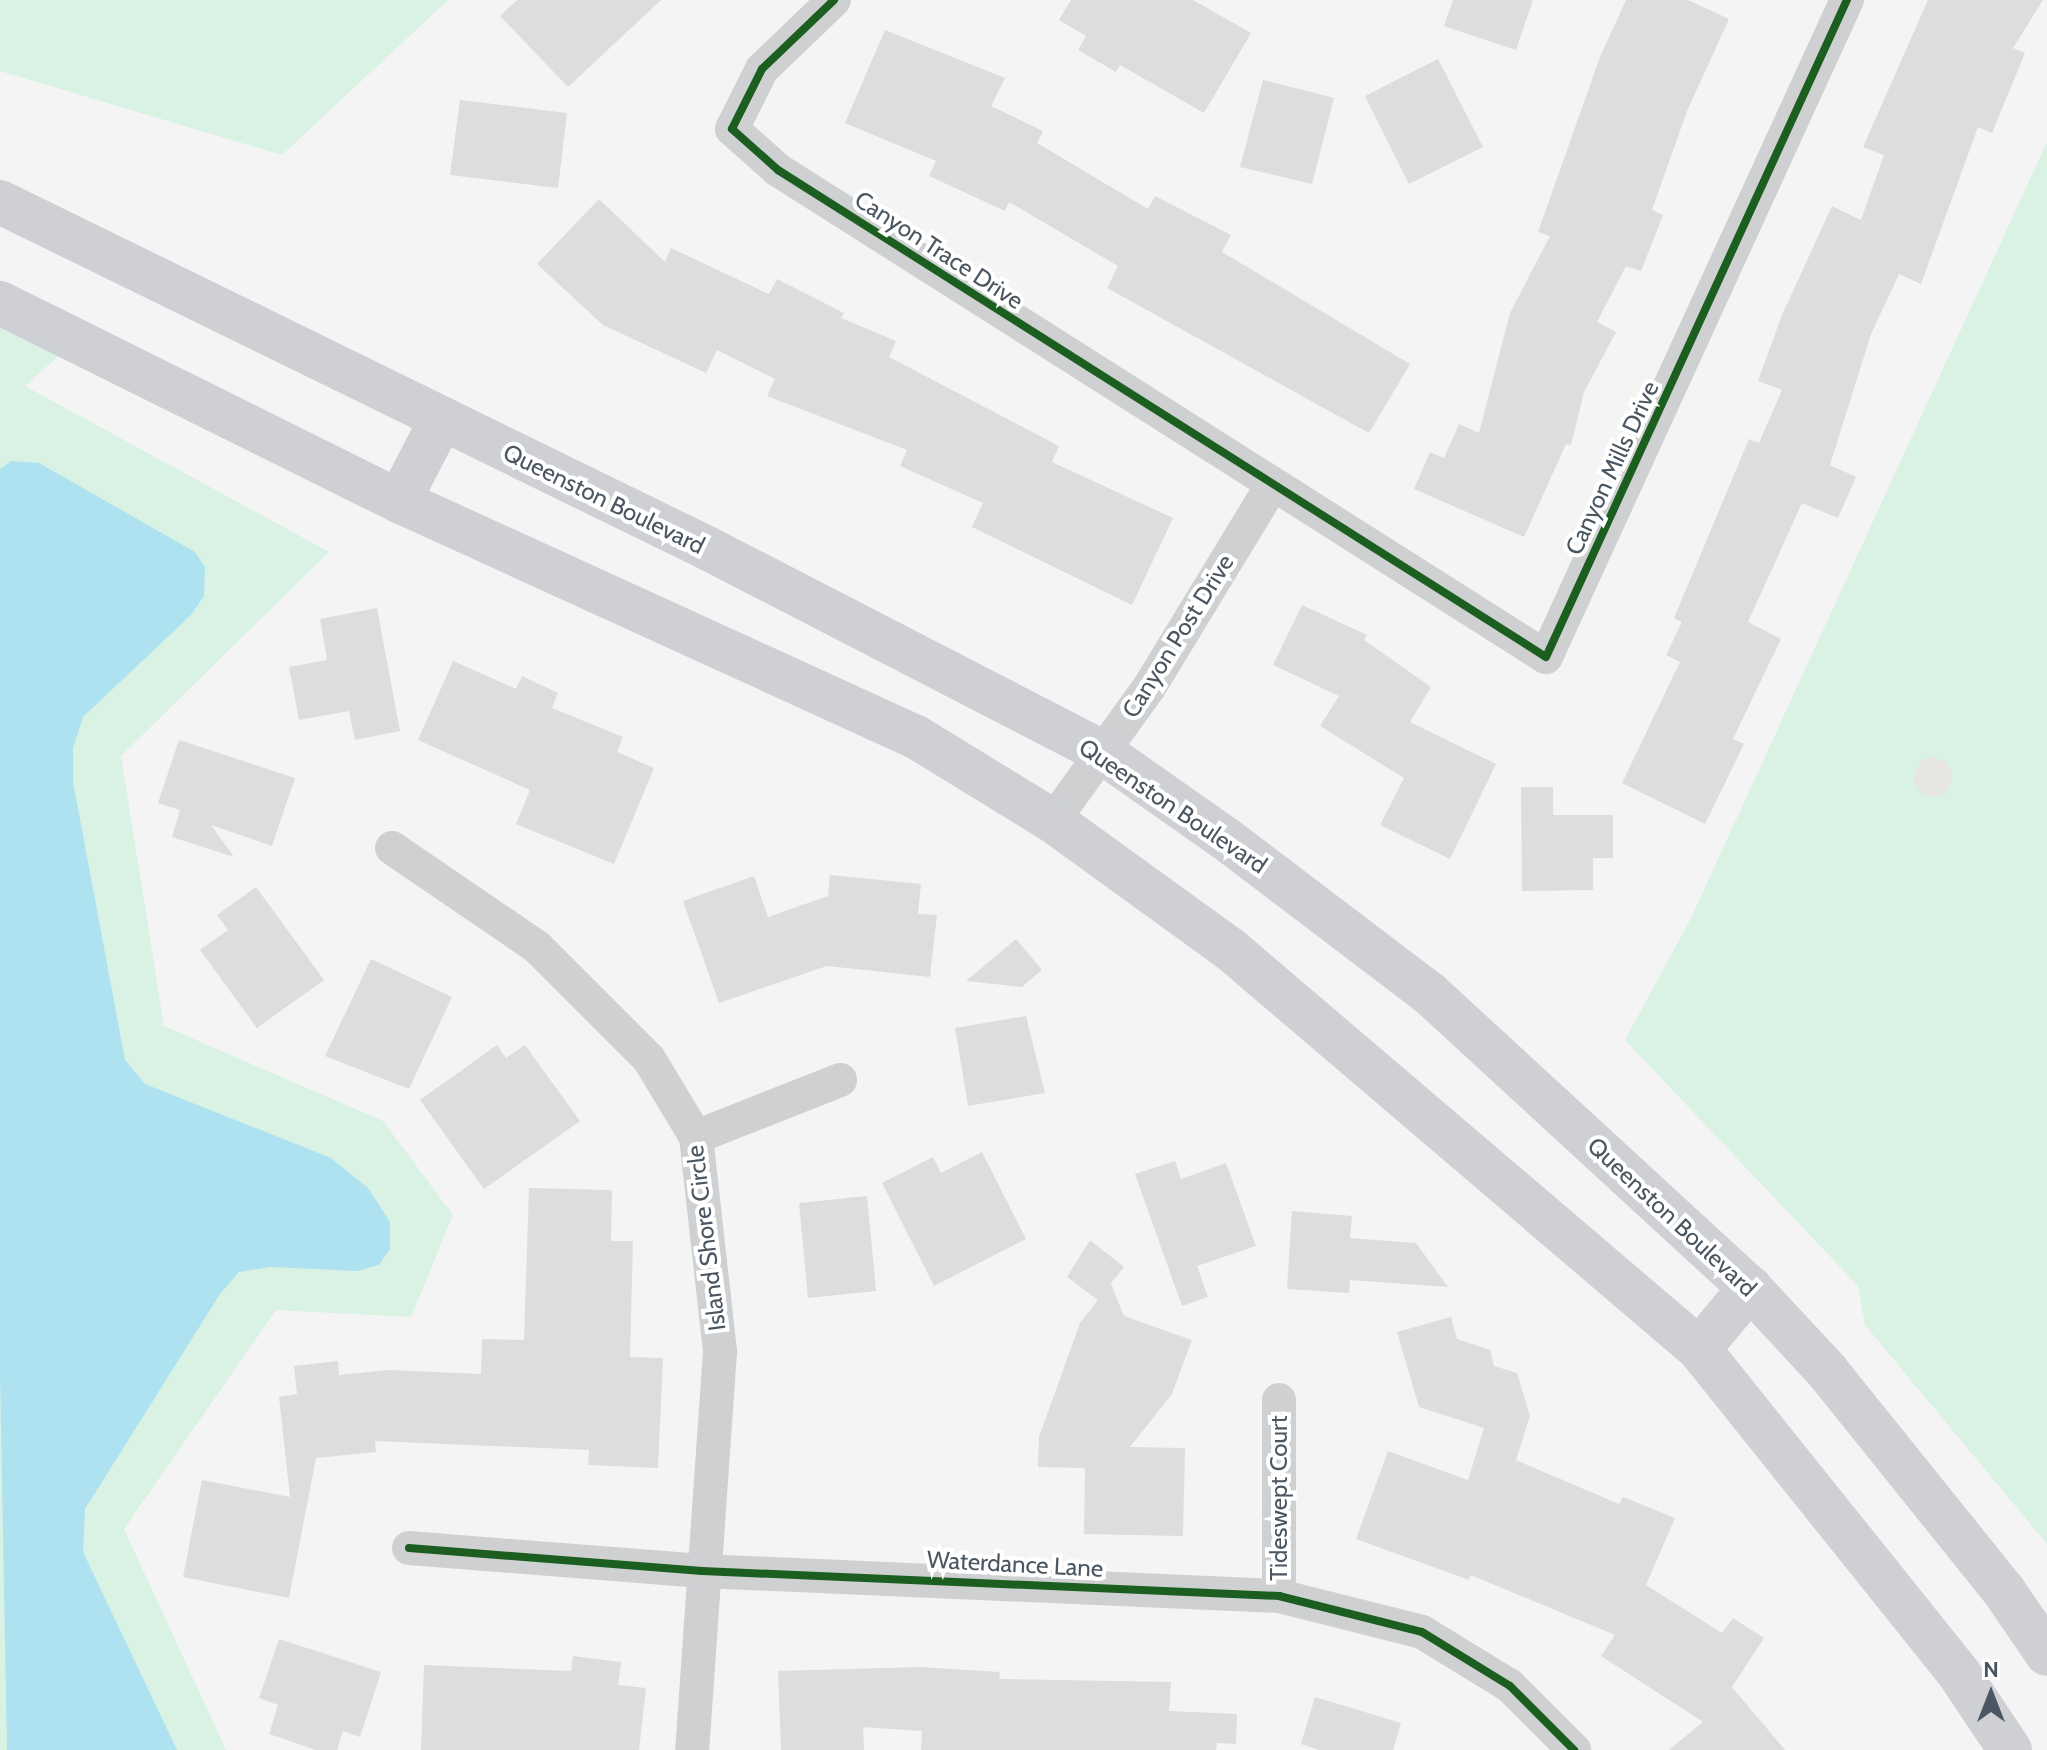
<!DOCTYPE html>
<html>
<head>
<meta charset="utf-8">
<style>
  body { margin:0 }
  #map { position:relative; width:2047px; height:1750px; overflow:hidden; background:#f4f4f4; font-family:Cabin,sans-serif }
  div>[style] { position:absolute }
  .green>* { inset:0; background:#d9f2e3 }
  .sand>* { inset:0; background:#e7e6e1 }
  .round { border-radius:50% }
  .water>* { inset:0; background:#aee2f0 }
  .building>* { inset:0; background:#ddddde }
  .street>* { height:34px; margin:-17px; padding:0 17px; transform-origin:17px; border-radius:17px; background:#ced0d2 }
  .secondary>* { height:44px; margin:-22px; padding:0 22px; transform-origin:22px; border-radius:22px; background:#ced0d4 }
  .cycleway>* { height:8px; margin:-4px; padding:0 4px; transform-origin:4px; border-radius:4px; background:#1b5e20 }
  span { translate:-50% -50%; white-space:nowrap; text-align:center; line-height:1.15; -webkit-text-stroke:8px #fff; paint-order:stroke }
  .street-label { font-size:24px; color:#4a5661 }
  .north { position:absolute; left:1951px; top:1654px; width:80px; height:80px; -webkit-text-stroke:6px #fff; paint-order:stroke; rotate:0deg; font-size:22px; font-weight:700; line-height:32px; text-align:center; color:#4a5661 }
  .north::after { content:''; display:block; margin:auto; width:28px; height:36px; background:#4a5661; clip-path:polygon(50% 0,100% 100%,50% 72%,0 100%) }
</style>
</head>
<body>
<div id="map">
  <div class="green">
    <div style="clip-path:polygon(0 0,448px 0,282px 155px,0 71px)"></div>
    <div style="clip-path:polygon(2047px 142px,2047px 1544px,1865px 1325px,1858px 1286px,1625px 1040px,1691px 918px)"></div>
    <div style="clip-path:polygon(0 322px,63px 352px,25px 386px,329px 552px,121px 756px,164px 1026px,383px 1121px,453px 1215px,411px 1317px,276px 1310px,124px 1529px,226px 1750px,0 1750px)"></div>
  </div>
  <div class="sand">
    <div class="round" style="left:1914px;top:758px;width:38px;height:38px"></div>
  </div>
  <div class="water">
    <div style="clip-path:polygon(11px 461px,39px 463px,195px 552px,205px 567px,204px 596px,191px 615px,83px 717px,73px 748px,73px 782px,125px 1060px,145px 1084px,331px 1158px,368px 1188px,390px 1222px,390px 1249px,379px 1265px,358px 1271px,270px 1267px,239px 1272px,220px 1294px,85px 1509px,83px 1552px,177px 1750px,7px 1750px,0 1373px,0 469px)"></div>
  </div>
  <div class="building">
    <div style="clip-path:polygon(517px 0,661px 0,568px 87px,500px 16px)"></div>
    <div style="clip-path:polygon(1071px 0,1193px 0,1251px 33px,1204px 113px,1120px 65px,1116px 72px,1078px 50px,1086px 36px,1059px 20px)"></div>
    <div style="clip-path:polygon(1453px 0,1533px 0,1516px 50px,1444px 26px)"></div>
    <div style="clip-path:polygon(1626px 0,1688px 0,1729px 19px,1687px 111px,1652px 210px,1663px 215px,1641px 271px,1626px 266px,1597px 322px,1616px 332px,1584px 392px,1571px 445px,1566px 444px,1524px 537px,1414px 489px,1430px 452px,1444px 458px,1459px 424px,1479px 433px,1510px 313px,1550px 236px,1538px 232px,1600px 57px)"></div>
    <div style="clip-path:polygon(1928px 0,2043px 0,2013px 48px,2025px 53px,1992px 133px,1978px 127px,1921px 284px,1899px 274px,1871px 334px,1830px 465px,1856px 477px,1838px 518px,1802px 503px,1748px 622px,1781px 639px,1733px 739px,1744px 744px,1705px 824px,1622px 783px,1680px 662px,1666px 655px,1682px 622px,1674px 618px,1749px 439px,1759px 443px,1782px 390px,1758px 381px,1782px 315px,1832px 206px,1861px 220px,1884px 155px,1863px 147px)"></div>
    <div style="clip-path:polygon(885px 30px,1005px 78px,991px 106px,1043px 131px,1037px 143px,1148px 209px,1155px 196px,1231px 235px,1222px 252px,1410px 364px,1369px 433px,1107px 288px,1118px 266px,1009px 202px,1005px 211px,929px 176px,936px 161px,845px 123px)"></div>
    <div style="clip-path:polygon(1438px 59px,1483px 147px,1409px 184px,1365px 96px)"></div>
    <div style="clip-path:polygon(1263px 80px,1334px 98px,1312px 184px,1240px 167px)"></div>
    <div style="clip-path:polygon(460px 100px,567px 113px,558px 188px,450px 175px)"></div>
    <div style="clip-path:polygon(599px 199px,665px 262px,671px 248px,769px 294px,777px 279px,844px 313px,841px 318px,896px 341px,889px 357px,1059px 446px,1052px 462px,1173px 518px,1132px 605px,972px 527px,983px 503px,900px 466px,907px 450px,767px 396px,775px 379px,717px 350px,706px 373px,603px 325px,537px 264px)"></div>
    <div style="clip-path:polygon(1302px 605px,1367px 635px,1364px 640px,1431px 687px,1410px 722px,1496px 764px,1450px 859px,1380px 825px,1404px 778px,1320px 726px,1339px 696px,1273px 665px)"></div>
    <div style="clip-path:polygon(377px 608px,400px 731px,355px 740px,349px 711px,299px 720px,289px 667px,327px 660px,320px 619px)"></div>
    <div style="clip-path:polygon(453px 661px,516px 689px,522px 676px,558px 693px,552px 708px,623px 737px,617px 752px,654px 768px,614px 864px,516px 824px,530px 790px,418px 740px)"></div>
    <div style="clip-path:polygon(179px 740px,295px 778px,272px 846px,211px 825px,234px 857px,172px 837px,180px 810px,158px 803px)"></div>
    <div style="clip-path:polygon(1521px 787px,1553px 787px,1553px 815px,1613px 815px,1613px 858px,1593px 858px,1593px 890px,1522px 891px)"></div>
    <div style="clip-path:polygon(830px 875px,921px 884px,918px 914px,937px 915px,930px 977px,827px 966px,719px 1003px,683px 901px,754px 876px,768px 917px,828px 896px)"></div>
    <div style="clip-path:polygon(256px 887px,324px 980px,257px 1028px,200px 950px,228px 930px,217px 915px)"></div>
    <div style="clip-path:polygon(1016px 939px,1042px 970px,1022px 987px,966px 981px)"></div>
    <div style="clip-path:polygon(371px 959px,452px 997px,409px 1089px,325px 1056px)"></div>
    <div style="clip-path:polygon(1026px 1016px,1045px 1093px,968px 1106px,955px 1028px)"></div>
    <div style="clip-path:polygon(497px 1045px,506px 1058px,525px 1045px,580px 1121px,484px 1189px,420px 1100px)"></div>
    <div style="clip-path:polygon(982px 1152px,1026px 1239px,934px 1286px,882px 1183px,933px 1157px,941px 1173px)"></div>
    <div style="clip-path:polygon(1175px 1161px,1181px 1179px,1226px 1163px,1256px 1246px,1197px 1266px,1208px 1297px,1182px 1306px,1135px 1174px)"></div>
    <div style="clip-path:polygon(529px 1188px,612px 1190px,611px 1241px,633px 1241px,630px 1357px,663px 1358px,658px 1468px,588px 1465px,589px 1450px,375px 1441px,376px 1452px,316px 1458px,289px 1598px,183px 1577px,202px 1480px,290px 1497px,279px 1397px,297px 1394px,294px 1366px,338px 1361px,339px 1375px,388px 1370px,481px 1374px,482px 1339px,524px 1340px)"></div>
    <div style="clip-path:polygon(867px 1196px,876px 1291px,808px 1298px,799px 1203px)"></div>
    <div style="clip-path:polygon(1292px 1211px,1352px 1216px,1350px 1238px,1416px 1243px,1448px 1287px,1350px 1280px,1349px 1293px,1287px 1289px)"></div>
    <div style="clip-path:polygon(1090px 1240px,1124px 1267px,1099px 1298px,1111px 1284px,1124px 1316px,1192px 1340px,1172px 1394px,1130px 1447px,1185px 1448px,1183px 1536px,1084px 1534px,1085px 1468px,1038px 1467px,1039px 1437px,1080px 1323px,1098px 1300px,1067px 1277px)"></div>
    <div style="clip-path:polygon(1451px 1317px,1457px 1339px,1490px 1350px,1494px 1366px,1517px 1373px,1530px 1416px,1516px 1460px,1619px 1504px,1623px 1497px,1675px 1518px,1646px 1585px,1722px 1633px,1733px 1618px,1764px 1638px,1732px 1687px,1785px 1750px,1669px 1750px,1703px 1722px,1601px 1656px,1615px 1635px,1471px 1575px,1469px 1580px,1356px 1539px,1388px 1451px,1468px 1480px,1484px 1428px,1419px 1407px,1397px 1332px)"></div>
    <div style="clip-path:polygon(279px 1639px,381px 1672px,360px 1737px,343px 1731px,337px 1750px,316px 1750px,269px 1734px,278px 1705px,259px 1698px)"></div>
    <div style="clip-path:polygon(573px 1656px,621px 1662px,618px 1685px,646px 1688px,639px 1750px,421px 1750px,424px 1665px,571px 1671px)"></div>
    <div style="clip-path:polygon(920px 1667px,1000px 1672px,999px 1679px,1171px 1682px,1169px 1711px,1237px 1714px,1236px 1744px,1217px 1743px,1216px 1750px,921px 1750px,922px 1731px,863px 1727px,864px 1750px,781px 1750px,778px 1671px)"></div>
    <div style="clip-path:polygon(1315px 1697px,1401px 1723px,1393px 1750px,1319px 1750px,1301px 1744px)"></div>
  </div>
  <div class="street">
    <div style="left:834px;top:0;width:100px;rotate:136.2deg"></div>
    <div style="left:762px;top:69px;width:67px;rotate:116.6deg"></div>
    <div style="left:732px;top:129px;width:62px;rotate:41.7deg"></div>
    <div style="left:778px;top:170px;width:909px;rotate:32.38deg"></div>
    <div style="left:1546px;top:657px;width:723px;rotate:-65.39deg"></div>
    <div style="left:1053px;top:821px;width:166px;rotate:-54.3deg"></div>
    <div style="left:1150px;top:686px;width:233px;rotate:-58.7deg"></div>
    <div style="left:392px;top:848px;width:176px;rotate:34.3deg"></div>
    <div style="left:537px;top:947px;width:158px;rotate:45deg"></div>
    <div style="left:649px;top:1059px;width:91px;rotate:58.9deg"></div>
    <div style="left:696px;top:1137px;width:216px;rotate:83.6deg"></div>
    <div style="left:720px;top:1352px;width:399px;rotate:94deg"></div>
    <div style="left:696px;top:1137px;width:155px;rotate:-21.6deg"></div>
    <div style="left:409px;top:1548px;width:294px;rotate:4.5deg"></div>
    <div style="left:702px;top:1571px;width:578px;rotate:2.48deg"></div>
    <div style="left:1279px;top:1596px;width:147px;rotate:14.1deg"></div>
    <div style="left:1422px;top:1632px;width:103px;rotate:31.5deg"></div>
    <div style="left:1510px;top:1686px;width:91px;rotate:45deg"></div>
    <div style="left:1279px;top:1596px;width:196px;rotate:-90deg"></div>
  </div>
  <div class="secondary">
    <div style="left:0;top:202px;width:789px;rotate:26.08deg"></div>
    <div style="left:709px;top:549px;width:442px;rotate:27.3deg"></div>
    <div style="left:1102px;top:752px;width:151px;rotate:35.1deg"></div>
    <div style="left:1226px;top:839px;width:255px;rotate:37.2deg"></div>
    <div style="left:1429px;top:993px;width:436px;rotate:42.6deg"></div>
    <div style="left:1750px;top:1288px;width:113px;rotate:47.1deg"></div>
    <div style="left:1827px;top:1371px;width:282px;rotate:51.2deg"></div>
    <div style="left:2004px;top:1591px;width:76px;rotate:55.7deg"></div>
    <div style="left:0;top:303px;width:445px;rotate:26.4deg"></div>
    <div style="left:399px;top:501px;width:568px;rotate:24.54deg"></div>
    <div style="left:916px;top:737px;width:161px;rotate:31.5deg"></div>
    <div style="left:1053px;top:821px;width:218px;rotate:35.9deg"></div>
    <div style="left:1230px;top:949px;width:616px;rotate:40.46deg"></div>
    <div style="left:1699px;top:1349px;width:418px;rotate:51.3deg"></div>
    <div style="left:1960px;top:1675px;width:90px;rotate:56.3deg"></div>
    <div style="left:399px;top:501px;width:91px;rotate:-62.6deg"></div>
    <div style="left:1699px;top:1349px;width:80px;rotate:-50.1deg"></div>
  </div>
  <div class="cycleway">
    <div style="left:834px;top:0;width:100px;rotate:136.2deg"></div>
    <div style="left:762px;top:69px;width:67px;rotate:116.6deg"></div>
    <div style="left:732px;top:129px;width:62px;rotate:41.7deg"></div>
    <div style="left:778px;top:170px;width:909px;rotate:32.38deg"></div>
    <div style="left:1546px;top:657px;width:723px;rotate:-65.39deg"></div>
    <div style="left:409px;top:1548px;width:294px;rotate:4.5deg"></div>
    <div style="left:702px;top:1571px;width:578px;rotate:2.48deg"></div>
    <div style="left:1279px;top:1596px;width:147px;rotate:14.1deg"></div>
    <div style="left:1422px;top:1632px;width:103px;rotate:31.5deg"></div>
    <div style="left:1510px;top:1686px;width:91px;rotate:45deg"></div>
  </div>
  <div class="street-label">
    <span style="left:939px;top:250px;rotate:33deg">Canyon Trace Drive</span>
    <span style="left:1612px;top:468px;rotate:-65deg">Canyon Mills Drive</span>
    <span style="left:604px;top:499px;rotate:26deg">Queenston Boulevard</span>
    <span style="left:1178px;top:636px;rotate:-58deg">Canyon Post Drive</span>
    <span style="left:1173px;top:806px;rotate:34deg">Queenston Boulevard</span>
    <span style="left:1672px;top:1217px;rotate:43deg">Queenston Boulevard</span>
    <span style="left:706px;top:1238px;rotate:-97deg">Island Shore Circle</span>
    <span style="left:1279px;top:1498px;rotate:-90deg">Tideswept Court</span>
    <span style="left:1015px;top:1564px;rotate:3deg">Waterdance Lane</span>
  </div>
  <div class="north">N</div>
</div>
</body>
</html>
